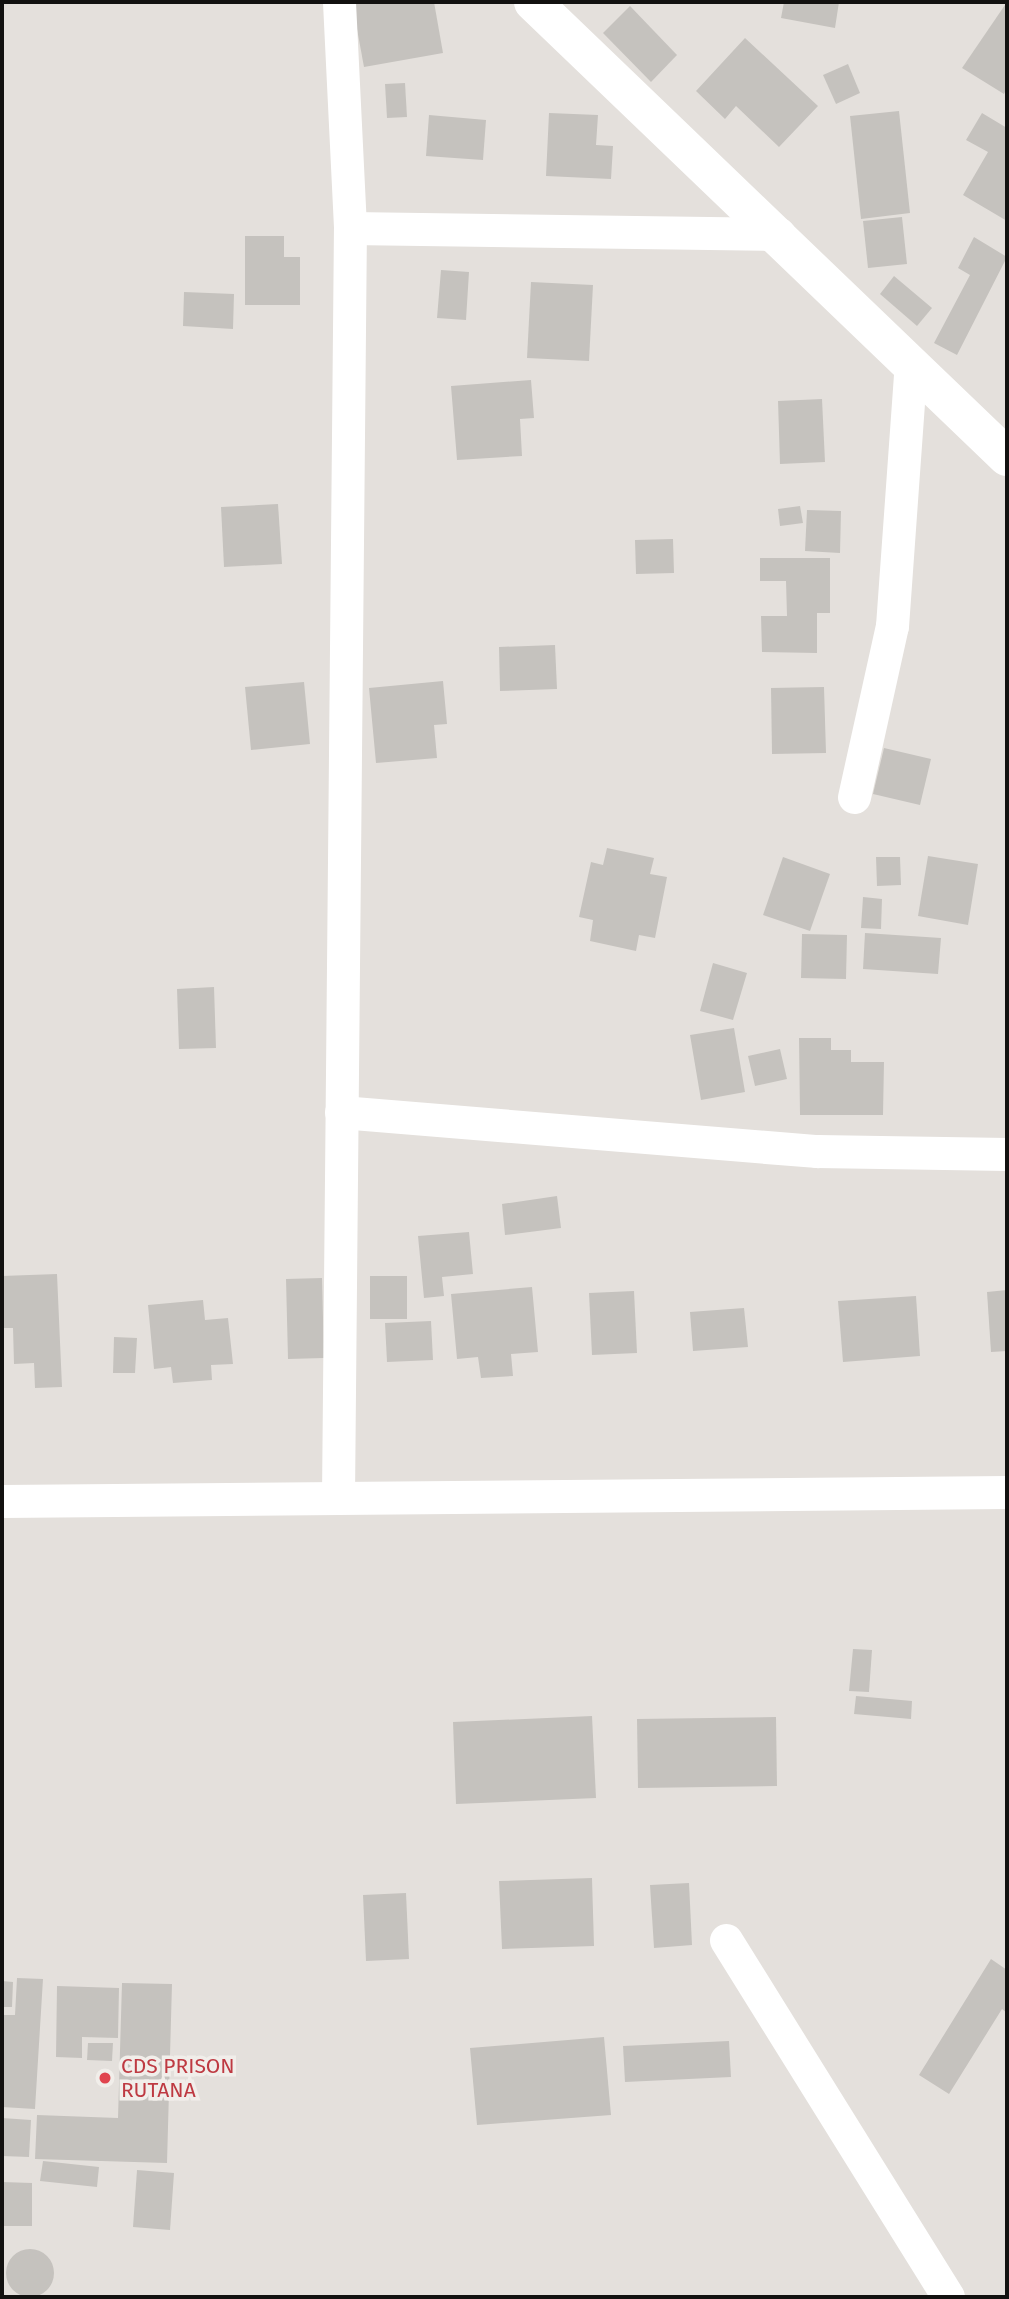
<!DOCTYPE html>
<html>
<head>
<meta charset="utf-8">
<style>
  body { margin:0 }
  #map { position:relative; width:1009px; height:2299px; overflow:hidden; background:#e4e0dc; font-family:"Fira Sans",sans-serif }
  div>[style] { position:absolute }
  .building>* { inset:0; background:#c5c2be }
  .round { border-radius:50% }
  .street>* { height:33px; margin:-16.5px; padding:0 16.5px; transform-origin:16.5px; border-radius:16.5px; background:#fff }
  .secondary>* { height:38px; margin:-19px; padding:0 19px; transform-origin:19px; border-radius:19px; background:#fff }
  .dots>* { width:19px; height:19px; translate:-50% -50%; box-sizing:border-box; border:4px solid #f1eeea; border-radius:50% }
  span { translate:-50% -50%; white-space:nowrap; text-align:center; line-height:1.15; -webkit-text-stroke:7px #f1eeea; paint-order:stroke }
  .health-label { font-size:21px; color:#be3a42 }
  .left { translate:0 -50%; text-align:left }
  .frame { position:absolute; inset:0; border:4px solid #121110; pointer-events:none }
</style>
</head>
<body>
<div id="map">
  <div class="building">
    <div style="clip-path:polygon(352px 2px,434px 2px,443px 53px,364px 67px)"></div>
    <div style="clip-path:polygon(784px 2px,839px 2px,835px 28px,781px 18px)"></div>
    <div style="clip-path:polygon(1007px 2px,1007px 88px,1004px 94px,962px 68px)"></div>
    <div style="clip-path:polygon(630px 6px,677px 55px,651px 82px,603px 33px)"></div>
    <div style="clip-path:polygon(745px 38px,818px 106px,779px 147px,736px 106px,725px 119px,696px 91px)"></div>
    <div style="clip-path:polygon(848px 64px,860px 93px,836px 104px,823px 75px)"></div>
    <div style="clip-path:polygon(405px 83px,407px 117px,387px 118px,385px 84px)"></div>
    <div style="clip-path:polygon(899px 111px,910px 213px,861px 219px,850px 116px)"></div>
    <div style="clip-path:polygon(549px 113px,598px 115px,596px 145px,613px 146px,611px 179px,546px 176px)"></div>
    <div style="clip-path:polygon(982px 113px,1007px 128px,1007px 221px,963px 195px,988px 152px,966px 140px)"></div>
    <div style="clip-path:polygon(429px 115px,486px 120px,483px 160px,426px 156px)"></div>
    <div style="clip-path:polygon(902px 217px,907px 264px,868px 268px,863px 221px)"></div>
    <div style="clip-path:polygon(245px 236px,284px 236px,284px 257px,300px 257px,300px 305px,245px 305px)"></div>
    <div style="clip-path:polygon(974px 237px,1007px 257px,957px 355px,934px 343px,970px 275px,958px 268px)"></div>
    <div style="clip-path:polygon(441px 270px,469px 272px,466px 320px,437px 318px)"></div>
    <div style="clip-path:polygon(894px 276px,932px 308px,917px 326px,880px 294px)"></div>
    <div style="clip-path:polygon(531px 282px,593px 285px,589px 361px,527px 358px)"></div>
    <div style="clip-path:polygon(184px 292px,234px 294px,233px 329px,183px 326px)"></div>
    <div style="clip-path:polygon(531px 380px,534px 418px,520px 419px,522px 456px,457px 460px,451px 386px)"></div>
    <div style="clip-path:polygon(822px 399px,825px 462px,780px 464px,778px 401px)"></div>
    <div style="clip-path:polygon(278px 504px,282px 564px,224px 567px,221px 507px)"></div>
    <div style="clip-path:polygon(800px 506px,803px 523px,780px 526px,778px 509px)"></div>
    <div style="clip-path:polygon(807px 510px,841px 511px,840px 553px,805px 551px)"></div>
    <div style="clip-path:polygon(673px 539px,674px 573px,636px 574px,635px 540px)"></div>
    <div style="clip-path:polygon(760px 558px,830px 558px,830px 613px,817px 613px,817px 653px,762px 652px,761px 616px,787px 616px,786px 581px,760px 581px)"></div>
    <div style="clip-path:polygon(555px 645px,557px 689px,500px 691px,499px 647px)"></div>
    <div style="clip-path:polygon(443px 681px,447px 724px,434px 725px,437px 758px,376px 763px,369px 688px)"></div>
    <div style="clip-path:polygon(304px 682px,310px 744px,251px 750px,245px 687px)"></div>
    <div style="clip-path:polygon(824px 687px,826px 753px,772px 754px,771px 688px)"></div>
    <div style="clip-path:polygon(884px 748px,931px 759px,920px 805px,873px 794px)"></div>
    <div style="clip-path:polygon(607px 848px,654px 858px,650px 874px,667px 877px,655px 938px,639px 935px,636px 951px,590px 941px,593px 920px,579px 917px,591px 862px,603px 865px)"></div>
    <div style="clip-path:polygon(928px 856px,978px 864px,968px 925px,918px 916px)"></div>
    <div style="clip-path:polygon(783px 857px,830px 874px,810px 931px,763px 915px)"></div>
    <div style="clip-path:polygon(876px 857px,900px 857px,901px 885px,877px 886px)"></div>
    <div style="clip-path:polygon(863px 897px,882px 899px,881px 929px,861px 928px)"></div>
    <div style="clip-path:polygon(865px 933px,941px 938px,938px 974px,863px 969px)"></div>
    <div style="clip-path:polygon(802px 934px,847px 935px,846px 979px,801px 978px)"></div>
    <div style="clip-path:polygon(713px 963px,747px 973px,733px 1020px,700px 1011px)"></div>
    <div style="clip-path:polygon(214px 987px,216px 1048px,179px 1049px,177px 989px)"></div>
    <div style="clip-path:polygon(734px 1028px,745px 1092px,701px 1100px,690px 1035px)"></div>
    <div style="clip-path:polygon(799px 1038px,831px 1038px,831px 1050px,851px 1050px,851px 1062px,884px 1062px,883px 1115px,800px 1115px)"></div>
    <div style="clip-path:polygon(780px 1049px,787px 1079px,755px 1086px,748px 1056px)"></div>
    <div style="clip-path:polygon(557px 1196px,561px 1228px,505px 1235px,502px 1204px)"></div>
    <div style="clip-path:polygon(469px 1232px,473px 1274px,442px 1277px,444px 1296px,424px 1298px,418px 1236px)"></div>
    <div style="clip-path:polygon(57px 1274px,62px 1387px,35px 1388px,34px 1363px,14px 1364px,13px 1328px,2px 1328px,2px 1276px)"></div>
    <div style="clip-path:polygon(370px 1276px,407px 1276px,407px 1319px,370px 1319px)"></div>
    <div style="clip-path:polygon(322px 1278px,324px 1358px,288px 1359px,286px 1279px)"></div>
    <div style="clip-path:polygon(532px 1287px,538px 1352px,511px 1354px,513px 1376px,481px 1378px,478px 1357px,457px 1359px,451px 1294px)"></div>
    <div style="clip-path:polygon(1007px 1290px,1007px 1351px,991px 1352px,987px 1292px)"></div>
    <div style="clip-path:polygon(634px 1291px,637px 1353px,592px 1355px,589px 1293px)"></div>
    <div style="clip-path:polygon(916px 1296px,920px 1356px,843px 1362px,838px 1301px)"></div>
    <div style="clip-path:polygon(203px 1300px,205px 1320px,228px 1318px,233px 1364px,211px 1365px,212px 1380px,173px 1383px,171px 1367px,154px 1369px,148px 1305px)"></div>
    <div style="clip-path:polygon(744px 1308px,748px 1347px,693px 1351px,690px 1312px)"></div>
    <div style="clip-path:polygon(431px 1321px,433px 1360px,387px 1362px,385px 1323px)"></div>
    <div style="clip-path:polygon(114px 1337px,137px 1338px,135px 1373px,113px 1373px)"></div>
    <div style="clip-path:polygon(853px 1649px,872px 1650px,869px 1692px,849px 1691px)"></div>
    <div style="clip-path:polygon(856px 1696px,912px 1701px,911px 1719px,854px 1714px)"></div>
    <div style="clip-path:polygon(592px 1716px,596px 1798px,456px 1804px,453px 1722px)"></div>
    <div style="clip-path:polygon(776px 1717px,777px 1786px,638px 1788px,637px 1719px)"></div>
    <div style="clip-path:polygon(592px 1878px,594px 1946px,502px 1949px,499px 1881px)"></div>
    <div style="clip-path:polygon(689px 1883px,692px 1945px,654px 1948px,650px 1885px)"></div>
    <div style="clip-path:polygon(406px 1893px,409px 1959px,366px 1961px,363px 1895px)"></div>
    <div style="clip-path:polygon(991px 1959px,1007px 1970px,1007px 2013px,1002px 2009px,949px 2094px,919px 2075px)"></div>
    <div style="clip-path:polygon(17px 1978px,43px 1979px,35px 2109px,2px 2107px,2px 2015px,15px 2015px)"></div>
    <div style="clip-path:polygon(2px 1981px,13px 1982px,12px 2007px,2px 2007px)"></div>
    <div style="clip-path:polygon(122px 1983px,172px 1984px,167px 2163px,35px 2159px,37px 2115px,118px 2118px)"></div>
    <div style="clip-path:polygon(57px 1986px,119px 1988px,118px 2038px,82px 2037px,82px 2058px,56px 2057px)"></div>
    <div style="clip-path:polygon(604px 2037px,611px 2115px,477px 2125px,470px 2048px)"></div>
    <div style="clip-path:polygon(729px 2041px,731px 2077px,625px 2082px,623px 2046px)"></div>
    <div style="clip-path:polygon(88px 2043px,113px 2043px,112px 2061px,87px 2060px)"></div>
    <div style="clip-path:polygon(2px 2118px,31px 2120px,29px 2157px,2px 2156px)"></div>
    <div style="clip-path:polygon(43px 2161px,99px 2167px,97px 2187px,40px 2181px)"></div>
    <div style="clip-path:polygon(137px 2170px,174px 2173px,170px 2230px,133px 2227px)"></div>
    <div style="clip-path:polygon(2px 2182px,32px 2183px,32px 2226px,2px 2226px)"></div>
    <div class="round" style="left:6px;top:2249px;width:48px;height:48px"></div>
  </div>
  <div class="street">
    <div style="left:339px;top:2px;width:226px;rotate:87.2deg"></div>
    <div style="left:854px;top:797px;width:175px;rotate:-77.5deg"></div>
    <div style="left:892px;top:626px;width:264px;rotate:-85.9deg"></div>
    <div style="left:341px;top:1112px;width:478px;rotate:4.7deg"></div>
    <div style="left:817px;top:1151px;width:190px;rotate:0.9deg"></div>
    <div style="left:338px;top:1497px;width:1269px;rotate:-89.46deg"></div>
    <div style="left:350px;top:228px;width:429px;rotate:0.8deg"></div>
    <div style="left:2px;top:1501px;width:1005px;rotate:-0.51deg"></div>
    <div style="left:726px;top:1940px;width:420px;rotate:58.1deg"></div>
  </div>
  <div class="secondary">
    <div style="left:533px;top:2px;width:657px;rotate:43.83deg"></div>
  </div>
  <div class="dots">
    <div style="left:105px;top:2078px;background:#e0444e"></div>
  </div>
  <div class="health-label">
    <span class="left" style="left:121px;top:2078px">CDS PRISON<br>RUTANA</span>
  </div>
  <div class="frame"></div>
</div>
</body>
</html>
